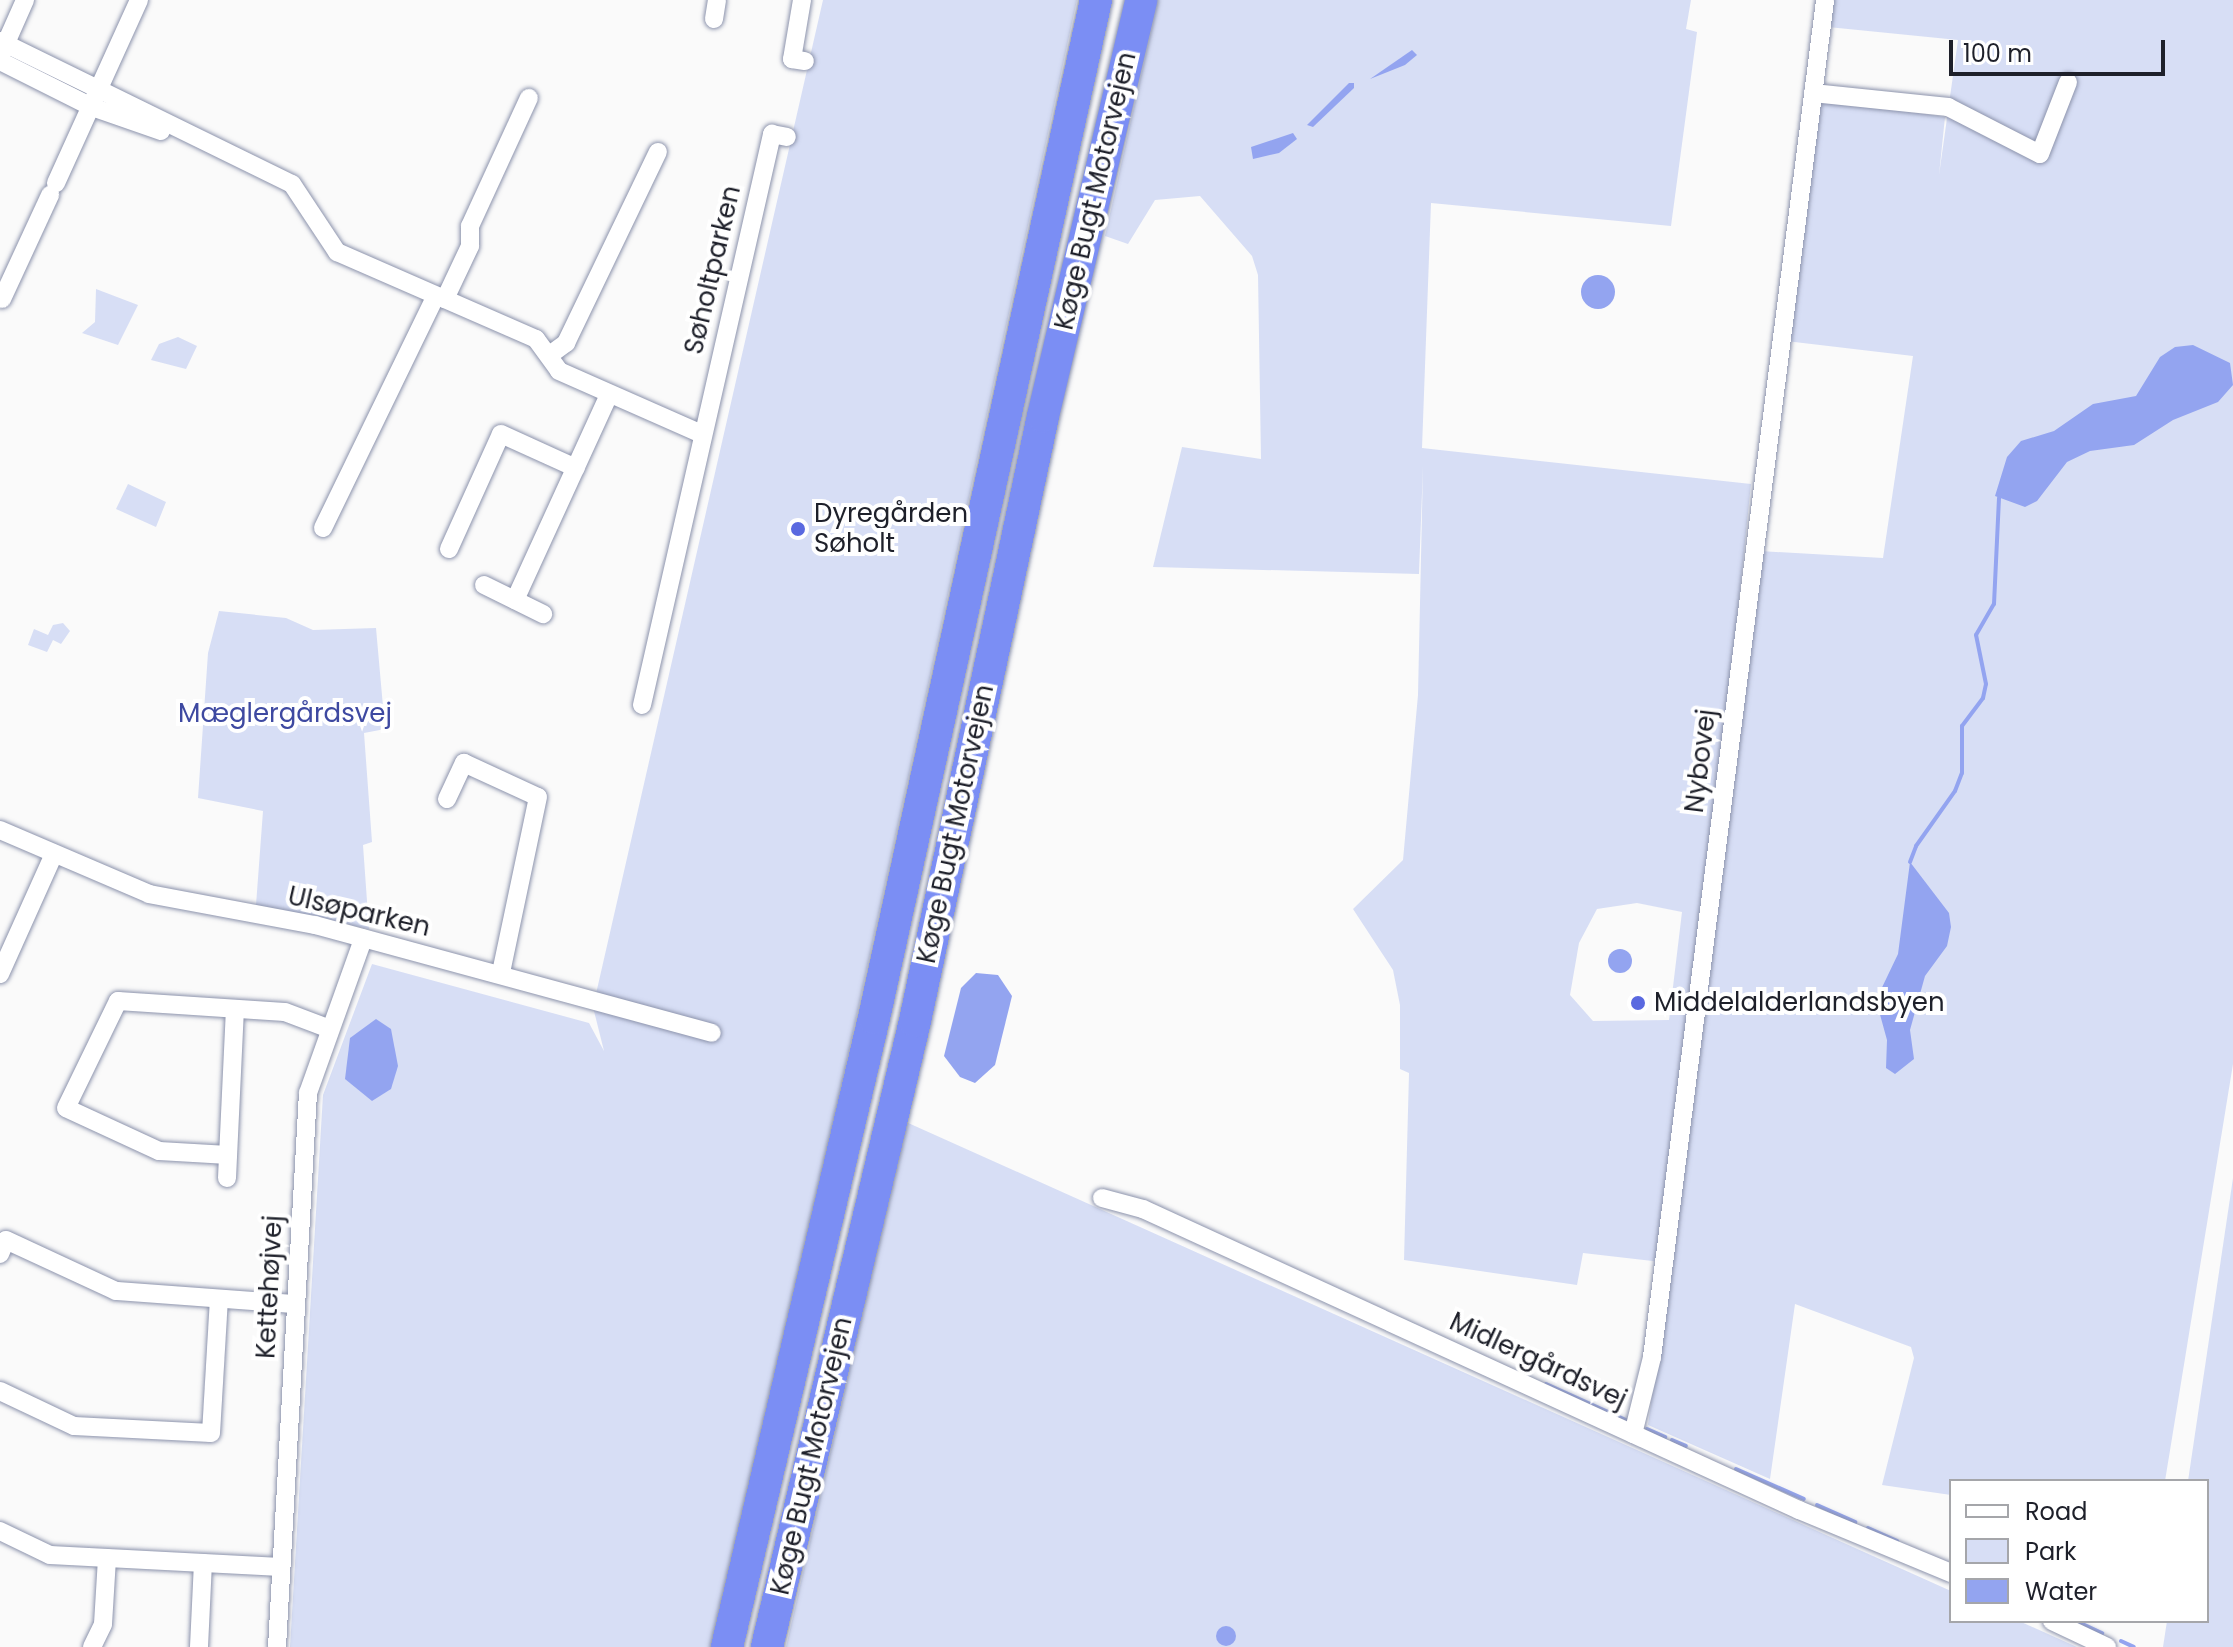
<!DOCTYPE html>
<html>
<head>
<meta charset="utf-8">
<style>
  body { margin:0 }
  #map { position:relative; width:2233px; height:1647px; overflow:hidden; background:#fafafa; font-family:Poppins,sans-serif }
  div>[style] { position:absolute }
  .green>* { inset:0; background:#d7def5 }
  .water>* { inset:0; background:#93a4f0 }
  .round { border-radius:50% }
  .stream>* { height:4px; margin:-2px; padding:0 2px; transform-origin:2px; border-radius:2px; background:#93a4f0 }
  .roads { filter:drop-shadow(0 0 2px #8c93ac) drop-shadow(0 0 2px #8c93ac) }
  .street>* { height:18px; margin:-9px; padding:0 9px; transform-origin:9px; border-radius:9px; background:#fff }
  .highway>* { height:32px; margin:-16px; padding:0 16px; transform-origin:16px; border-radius:16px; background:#7b8ef4 }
  .dots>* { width:22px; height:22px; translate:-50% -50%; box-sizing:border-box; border:4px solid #fff; border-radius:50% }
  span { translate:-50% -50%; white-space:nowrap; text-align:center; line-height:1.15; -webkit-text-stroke:8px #fff; paint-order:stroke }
  .street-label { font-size:26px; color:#1e202a }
  .poi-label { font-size:26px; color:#1e202a }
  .left { translate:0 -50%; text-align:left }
  .park-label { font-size:26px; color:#3e49a1 }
  .legend { position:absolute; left:1949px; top:1479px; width:260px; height:144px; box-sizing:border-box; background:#fff; border:2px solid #a5a6aa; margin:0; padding:10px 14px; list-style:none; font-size:24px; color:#1e202a }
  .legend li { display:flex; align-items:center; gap:16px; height:40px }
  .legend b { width:40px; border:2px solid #a5a6aa }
  .scale { position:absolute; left:1949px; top:40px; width:216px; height:36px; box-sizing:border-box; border:4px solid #1e202a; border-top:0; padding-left:10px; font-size:24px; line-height:28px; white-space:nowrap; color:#1e202a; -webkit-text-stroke:6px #fff; paint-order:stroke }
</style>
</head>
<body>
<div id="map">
  <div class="green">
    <div style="clip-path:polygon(823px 0,1077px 0,839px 1097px,713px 1647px,290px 1647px,323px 1095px,372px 964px,589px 1023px,604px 1051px,593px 1007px)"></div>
    <div style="clip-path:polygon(evenodd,1158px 0,1691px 0,1686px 29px,1697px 32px,1671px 226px,1431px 203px,1422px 448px,1751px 484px,1725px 734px,1760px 551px,1883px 558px,1913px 356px,1786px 341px,1815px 98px,1945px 117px,1939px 175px,1958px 40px,1828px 27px,1831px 0,2233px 0,2233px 1064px,2165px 1481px,1951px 1481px,1951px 1495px,1882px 1485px,1914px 1358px,1911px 1347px,1795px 1304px,1770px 1479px,1648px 1425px,1670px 1263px,1583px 1253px,1577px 1285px,1404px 1260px,1409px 1073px,1400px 1069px,1400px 1005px,1393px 970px,1353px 909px,1403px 860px,1418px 695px,1423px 466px,1419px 574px,1153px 567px,1182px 447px,1261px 459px,1258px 275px,1252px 256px,1200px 196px,1155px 200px,1128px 244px,1105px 236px,1158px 0,1637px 903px,1682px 912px,1669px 1020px,1593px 1021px,1570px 995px,1579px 943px,1597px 909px,1637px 903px)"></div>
    <div style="clip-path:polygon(96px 289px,138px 305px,118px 345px,82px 333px,95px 322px)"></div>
    <div style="clip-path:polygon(178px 337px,197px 346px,186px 369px,151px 360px,159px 344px)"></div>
    <div style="clip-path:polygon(128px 484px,166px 502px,156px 527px,116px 509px)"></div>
    <div style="clip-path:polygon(219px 611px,286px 618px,313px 630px,376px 628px,385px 729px,364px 733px,372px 842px,363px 845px,369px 929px,256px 905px,263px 811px,198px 798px,208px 653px)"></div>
    <div style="clip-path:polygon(63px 623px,70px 631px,61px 644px,53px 640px,47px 652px,28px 645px,34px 629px,48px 635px,53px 625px)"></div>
    <div style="clip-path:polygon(906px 1122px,1951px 1591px,1951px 1621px,2019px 1621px,2077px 1647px,786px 1647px)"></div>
    <div style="clip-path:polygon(2233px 1178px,2233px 1647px,2163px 1647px,2167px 1621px,2207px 1621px,2207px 1481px,2188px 1481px)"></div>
  </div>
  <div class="water">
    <div style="clip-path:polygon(1412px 50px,1417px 55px,1405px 65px,1370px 79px)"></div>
    <div style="clip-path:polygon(1349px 83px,1354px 83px,1354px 88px,1313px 127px,1307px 125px)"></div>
    <div style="clip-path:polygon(1293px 133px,1297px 139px,1279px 153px,1253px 159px,1251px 147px)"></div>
    <div class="round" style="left:1581px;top:275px;width:34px;height:34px"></div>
    <div style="clip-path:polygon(2193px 345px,2230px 363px,2233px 385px,2218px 402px,2173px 420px,2134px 445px,2090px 451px,2067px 462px,2037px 501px,2025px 507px,1995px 496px,2007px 457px,2021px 441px,2054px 431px,2093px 404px,2136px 396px,2160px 357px,2175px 347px)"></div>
    <div style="clip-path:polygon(1910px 862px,1949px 913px,1951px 927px,1947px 946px,1925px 976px,1910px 1030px,1914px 1059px,1895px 1074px,1886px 1068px,1887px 1040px,1876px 1000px,1898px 954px)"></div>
    <div class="round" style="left:1608px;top:949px;width:24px;height:24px"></div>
    <div style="clip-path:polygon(976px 973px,998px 975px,1012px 996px,995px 1065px,975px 1083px,960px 1077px,944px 1056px,961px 988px)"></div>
    <div style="clip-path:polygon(376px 1019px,391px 1029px,398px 1066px,391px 1089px,372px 1101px,345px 1079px,350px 1038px)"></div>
    <div class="round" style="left:1216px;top:1626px;width:20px;height:20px"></div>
  </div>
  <div class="stream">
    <div style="left:1910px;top:862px;width:17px;rotate:-69deg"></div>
    <div style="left:1916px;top:846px;width:67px;rotate:-54.7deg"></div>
    <div style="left:1955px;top:791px;width:19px;rotate:-69deg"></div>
    <div style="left:1962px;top:773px;width:47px;rotate:-90deg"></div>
    <div style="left:1962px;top:726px;width:35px;rotate:-53deg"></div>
    <div style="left:1983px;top:698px;width:14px;rotate:-78deg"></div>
    <div style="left:1986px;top:684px;width:50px;rotate:-101.5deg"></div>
    <div style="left:1976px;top:635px;width:36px;rotate:-60deg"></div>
    <div style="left:1994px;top:604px;width:106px;rotate:-87.3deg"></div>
    <div style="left:1546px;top:1384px;width:90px;rotate:24.3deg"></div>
    <div style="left:1647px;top:1429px;width:20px;rotate:24deg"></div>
    <div style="left:1672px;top:1440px;width:15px;rotate:23deg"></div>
    <div style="left:1736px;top:1469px;width:74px;rotate:23.8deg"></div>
    <div style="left:1817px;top:1505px;width:42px;rotate:24.1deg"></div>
    <div style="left:1868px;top:1528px;width:32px;rotate:24deg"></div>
    <div style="left:2076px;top:1621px;width:29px;rotate:25deg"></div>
    <div style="left:2121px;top:1641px;width:14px;rotate:25deg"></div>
  </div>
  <div class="roads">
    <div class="street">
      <div style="left:802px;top:0;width:60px;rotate:99.6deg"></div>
      <div style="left:792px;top:59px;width:13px;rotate:9deg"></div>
      <div style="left:714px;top:19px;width:19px;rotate:-81deg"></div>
      <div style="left:0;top:41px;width:325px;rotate:26.1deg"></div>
      <div style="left:292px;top:184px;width:82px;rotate:56.5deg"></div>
      <div style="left:337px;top:252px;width:217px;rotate:23.6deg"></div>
      <div style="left:536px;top:339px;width:39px;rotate:54deg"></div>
      <div style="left:559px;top:371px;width:156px;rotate:23.8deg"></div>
      <div style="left:2px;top:52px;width:57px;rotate:-66.1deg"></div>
      <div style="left:0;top:61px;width:103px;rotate:26.6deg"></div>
      <div style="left:92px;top:107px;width:73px;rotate:19.2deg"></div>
      <div style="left:1813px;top:93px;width:136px;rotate:5.9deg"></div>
      <div style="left:1948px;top:107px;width:103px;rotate:27.1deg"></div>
      <div style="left:2040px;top:154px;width:77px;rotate:-68.7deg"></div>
      <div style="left:56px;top:183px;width:201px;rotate:-65.6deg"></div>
      <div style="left:2px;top:299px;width:115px;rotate:-65.2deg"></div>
      <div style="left:445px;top:299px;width:59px;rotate:-64.7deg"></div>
      <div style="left:470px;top:246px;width:20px;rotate:-90deg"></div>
      <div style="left:470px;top:226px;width:141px;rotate:-65.3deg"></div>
      <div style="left:551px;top:354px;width:19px;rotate:-36deg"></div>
      <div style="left:566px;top:343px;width:212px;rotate:-64.3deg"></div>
      <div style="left:323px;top:528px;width:257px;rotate:-64.1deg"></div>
      <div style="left:449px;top:549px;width:126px;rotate:-65.7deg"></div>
      <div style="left:501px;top:434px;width:82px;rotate:24.4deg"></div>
      <div style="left:484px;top:585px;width:66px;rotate:26.2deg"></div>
      <div style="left:515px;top:600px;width:226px;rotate:-65.4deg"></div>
      <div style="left:642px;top:705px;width:586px;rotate:-77.17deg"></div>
      <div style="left:772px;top:134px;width:15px;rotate:11deg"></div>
      <div style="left:447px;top:799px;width:40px;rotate:-65deg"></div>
      <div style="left:464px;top:763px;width:81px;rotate:24.7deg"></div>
      <div style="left:538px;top:797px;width:180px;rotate:101.9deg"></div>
      <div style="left:0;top:830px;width:162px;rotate:23.2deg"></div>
      <div style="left:149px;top:894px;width:169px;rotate:10.6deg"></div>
      <div style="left:315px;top:925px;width:411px;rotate:15.2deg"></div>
      <div style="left:0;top:974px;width:132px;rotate:-65.8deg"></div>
      <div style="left:228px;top:1155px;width:69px;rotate:-176.7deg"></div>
      <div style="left:159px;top:1151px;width:102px;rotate:-155.2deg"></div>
      <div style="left:66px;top:1108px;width:119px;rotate:-64.1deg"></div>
      <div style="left:118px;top:1001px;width:167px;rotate:3.8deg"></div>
      <div style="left:285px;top:1012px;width:48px;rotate:20.7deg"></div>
      <div style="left:227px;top:1178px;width:167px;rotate:-87.3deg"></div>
      <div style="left:1102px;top:1198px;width:42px;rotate:15deg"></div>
      <div style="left:1143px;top:1209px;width:722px;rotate:24.65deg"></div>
      <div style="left:1799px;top:1510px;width:165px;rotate:22.5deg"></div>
      <div style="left:0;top:1254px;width:15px;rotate:-67deg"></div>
      <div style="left:6px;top:1240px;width:121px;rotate:24.9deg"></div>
      <div style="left:116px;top:1291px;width:179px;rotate:4.2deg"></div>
      <div style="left:0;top:1391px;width:82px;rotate:25.3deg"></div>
      <div style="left:74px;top:1426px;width:137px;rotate:2.9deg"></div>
      <div style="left:211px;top:1433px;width:133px;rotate:-86.6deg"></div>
      <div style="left:1633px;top:1434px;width:79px;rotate:-76.1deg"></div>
      <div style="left:1652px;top:1357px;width:1368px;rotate:-82.73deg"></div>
      <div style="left:0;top:1531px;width:55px;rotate:25.6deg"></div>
      <div style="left:50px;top:1555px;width:231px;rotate:3deg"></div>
      <div style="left:2052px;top:1621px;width:61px;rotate:25.3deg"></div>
      <div style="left:92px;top:1647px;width:25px;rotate:-64deg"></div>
      <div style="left:103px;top:1624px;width:66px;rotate:-86.5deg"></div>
      <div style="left:199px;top:1647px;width:84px;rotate:-87.3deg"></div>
      <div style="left:277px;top:1647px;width:555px;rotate:-86.8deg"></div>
      <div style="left:308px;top:1093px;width:164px;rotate:-70.3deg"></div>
    </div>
    <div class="highway">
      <div style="left:727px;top:1647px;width:646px;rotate:-76.85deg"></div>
      <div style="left:874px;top:1018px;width:1042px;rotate:-77.7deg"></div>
      <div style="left:767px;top:1647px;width:643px;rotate:-76.7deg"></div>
      <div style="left:915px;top:1021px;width:618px;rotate:-78.05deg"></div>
      <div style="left:1043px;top:416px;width:427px;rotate:-76.7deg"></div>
    </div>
  </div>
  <div class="dots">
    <div style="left:798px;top:529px;background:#5a69e0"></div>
    <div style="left:1638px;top:1003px;background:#5a69e0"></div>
  </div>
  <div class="street-label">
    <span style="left:1096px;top:191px;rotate:-77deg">Køge Bugt Motorvejen</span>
    <span style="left:713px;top:270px;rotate:-77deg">Søholtparken</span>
    <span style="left:1701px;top:761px;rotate:-83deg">Nybovej</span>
    <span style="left:956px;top:824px;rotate:-78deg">Køge Bugt Motorvejen</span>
    <span style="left:359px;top:912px;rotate:13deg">Ulsøparken</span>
    <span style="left:270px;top:1287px;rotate:-87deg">Kettehøjvej</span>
    <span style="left:1538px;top:1361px;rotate:25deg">Midlergårdsvej</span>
    <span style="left:812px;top:1456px;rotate:-77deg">Køge Bugt Motorvejen</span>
  </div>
  <div class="poi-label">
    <span class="left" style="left:814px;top:529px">Dyregården<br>Søholt</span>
    <span class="left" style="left:1654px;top:1003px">Middelalderlandsbyen</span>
  </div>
  <div class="park-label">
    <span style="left:285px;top:714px">Mæglergårdsvej</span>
  </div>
  <ul class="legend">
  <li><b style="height:10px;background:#fff"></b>Road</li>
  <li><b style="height:22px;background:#d7def5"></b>Park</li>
  <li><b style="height:22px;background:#93a4f0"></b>Water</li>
  </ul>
  <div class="scale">100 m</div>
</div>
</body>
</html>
